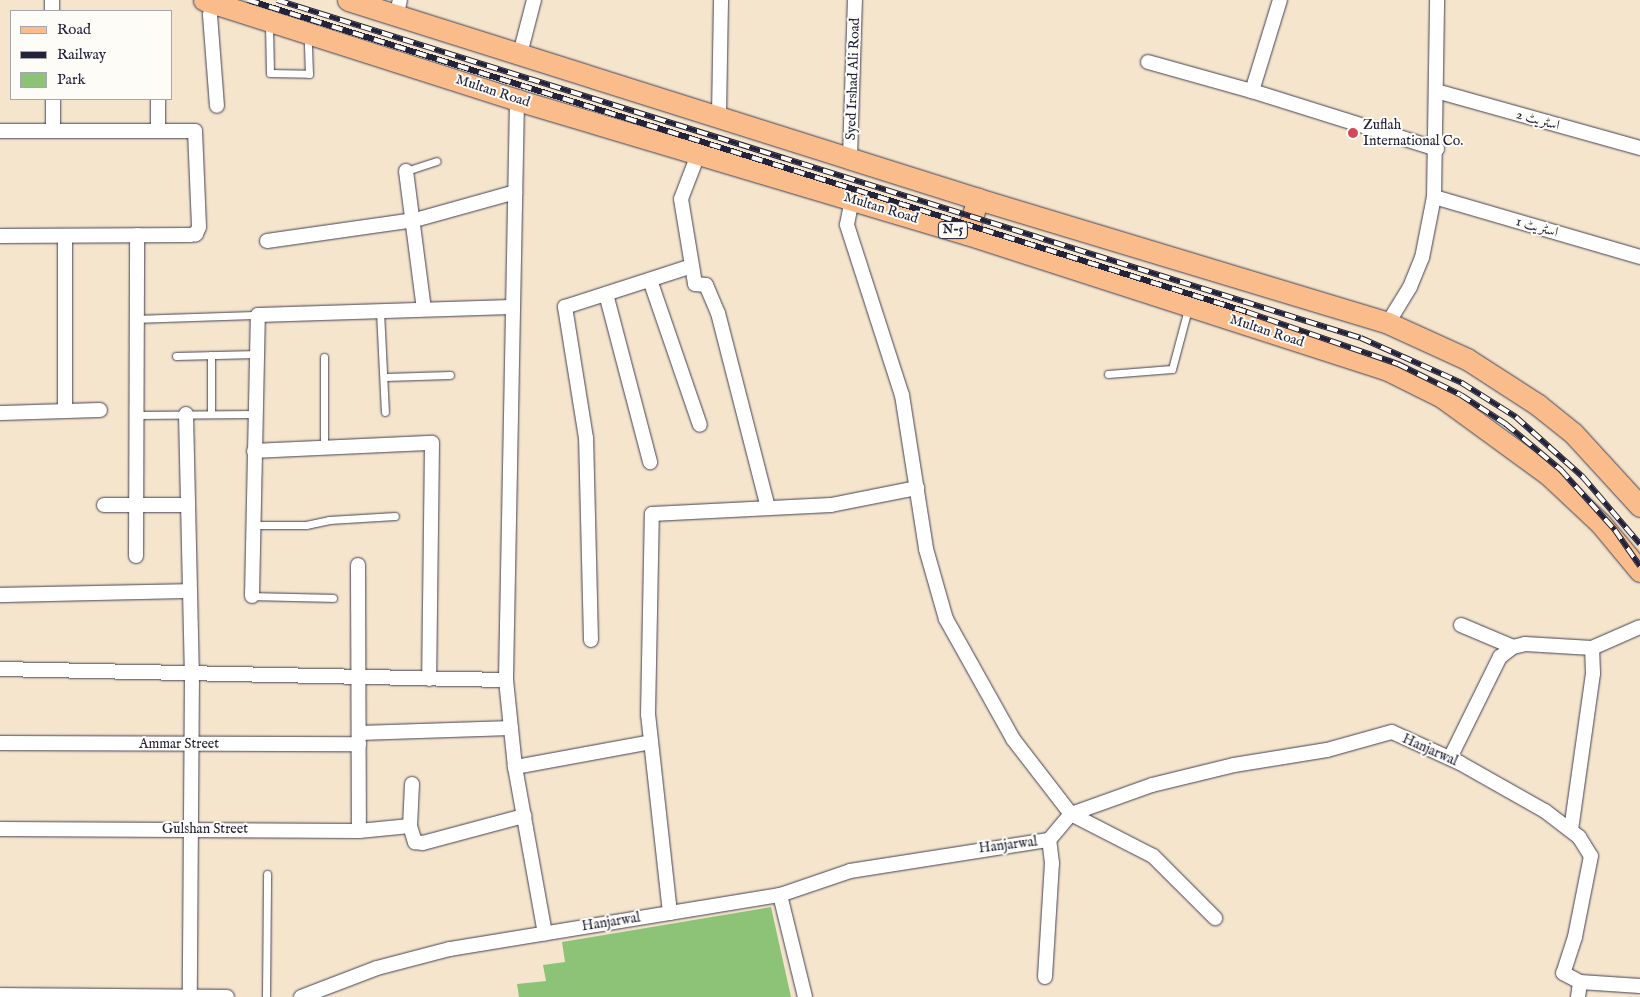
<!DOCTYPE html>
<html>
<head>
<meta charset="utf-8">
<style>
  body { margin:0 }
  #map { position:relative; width:1640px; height:997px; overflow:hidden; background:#f5e5cd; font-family:"IM FELL English",Amiri,serif }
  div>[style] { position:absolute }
  .green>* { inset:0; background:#8dc376 }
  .roads { filter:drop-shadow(0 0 1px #423f51) drop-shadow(0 0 1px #423f51) }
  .lane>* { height:7px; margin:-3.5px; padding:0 3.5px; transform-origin:3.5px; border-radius:3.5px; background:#fff }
  .street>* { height:14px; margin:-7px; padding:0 7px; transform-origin:7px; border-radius:7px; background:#fff }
  .primary>* { height:21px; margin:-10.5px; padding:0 10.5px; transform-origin:10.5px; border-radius:10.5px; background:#f9bc8a }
  .rail>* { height:5.5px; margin-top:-2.75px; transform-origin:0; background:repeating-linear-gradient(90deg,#fdfcf7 0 11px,#22223b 0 22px); box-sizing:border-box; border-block:1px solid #22223b }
  .dots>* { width:14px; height:14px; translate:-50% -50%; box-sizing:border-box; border:2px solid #fdfcf7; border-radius:50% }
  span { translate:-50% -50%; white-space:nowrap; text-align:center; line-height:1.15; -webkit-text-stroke:4px #fdfcf7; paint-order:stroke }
  .shield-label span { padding:1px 4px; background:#fdfcf7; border:1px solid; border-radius:4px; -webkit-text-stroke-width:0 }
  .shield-label { font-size:12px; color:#22223b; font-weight:700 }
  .street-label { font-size:14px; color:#22223b }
  .poi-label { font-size:14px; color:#22223b }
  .left { translate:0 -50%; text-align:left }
  .legend { position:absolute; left:10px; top:10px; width:162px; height:90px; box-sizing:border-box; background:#fdfcf7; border:1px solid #a5a5ac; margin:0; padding:6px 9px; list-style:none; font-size:15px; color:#22223b }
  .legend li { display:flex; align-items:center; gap:10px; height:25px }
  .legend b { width:25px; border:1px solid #a5a5ac }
</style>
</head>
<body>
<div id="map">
  <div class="green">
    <div style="clip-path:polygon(771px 907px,791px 997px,519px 997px,517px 984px,546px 981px,543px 965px,565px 962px,562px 942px)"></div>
  </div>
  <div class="roads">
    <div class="lane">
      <div style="left:269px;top:25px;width:48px;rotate:88.8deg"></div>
      <div style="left:270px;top:73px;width:39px;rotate:1deg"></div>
      <div style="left:309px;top:74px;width:37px;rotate:-92deg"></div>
      <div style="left:406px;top:171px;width:32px;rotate:-18deg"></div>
      <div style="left:380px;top:311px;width:101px;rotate:87.2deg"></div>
      <div style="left:137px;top:319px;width:121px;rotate:-1.9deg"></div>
      <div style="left:211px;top:355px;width:59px;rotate:90deg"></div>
      <div style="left:176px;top:356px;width:81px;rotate:-1.4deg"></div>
      <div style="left:1108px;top:374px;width:64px;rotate:-4.5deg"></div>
      <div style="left:1172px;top:369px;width:62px;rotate:-75.1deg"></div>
      <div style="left:385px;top:377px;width:65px;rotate:-1.8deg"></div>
      <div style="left:137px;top:415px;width:118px;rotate:-0.5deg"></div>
      <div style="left:324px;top:448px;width:91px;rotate:-90deg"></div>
      <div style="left:253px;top:525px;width:53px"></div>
      <div style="left:306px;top:525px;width:24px;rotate:-12deg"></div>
      <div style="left:329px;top:520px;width:66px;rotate:-3.5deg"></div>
      <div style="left:252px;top:596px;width:81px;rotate:1.4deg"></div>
      <div style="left:266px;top:997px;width:123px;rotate:-89.5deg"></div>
    </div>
    <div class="street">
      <div style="left:52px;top:0;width:11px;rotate:90deg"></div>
      <div style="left:213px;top:3px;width:12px;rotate:104deg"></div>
      <div style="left:210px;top:15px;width:91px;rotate:85.6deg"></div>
      <div style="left:396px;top:16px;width:16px;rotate:-76deg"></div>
      <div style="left:520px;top:54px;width:56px;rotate:-75.5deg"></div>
      <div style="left:1148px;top:62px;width:108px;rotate:15.6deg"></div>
      <div style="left:1252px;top:91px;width:194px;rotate:17.4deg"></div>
      <div style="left:1252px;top:91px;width:95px;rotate:-72.9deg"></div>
      <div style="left:1436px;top:91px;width:212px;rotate:15.6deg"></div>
      <div style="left:53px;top:99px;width:32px;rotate:90deg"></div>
      <div style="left:158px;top:99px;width:30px;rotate:90deg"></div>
      <div style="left:517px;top:100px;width:580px;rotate:91.09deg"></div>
      <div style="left:506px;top:680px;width:87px;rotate:84.1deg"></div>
      <div style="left:515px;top:767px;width:169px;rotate:79.8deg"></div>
      <div style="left:719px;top:115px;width:115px;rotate:-89deg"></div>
      <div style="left:0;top:131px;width:195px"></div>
      <div style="left:195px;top:131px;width:96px;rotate:87.6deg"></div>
      <div style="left:199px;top:227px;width:8px;rotate:113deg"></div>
      <div style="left:196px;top:234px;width:6px;rotate:171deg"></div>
      <div style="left:190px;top:235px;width:190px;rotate:179.7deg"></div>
      <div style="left:699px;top:152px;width:50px;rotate:111deg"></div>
      <div style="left:681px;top:199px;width:86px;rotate:80.6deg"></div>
      <div style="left:695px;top:284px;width:11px;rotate:5deg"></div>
      <div style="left:706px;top:285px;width:30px;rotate:67deg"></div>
      <div style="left:718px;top:313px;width:201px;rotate:75.6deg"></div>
      <div style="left:850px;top:157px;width:157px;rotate:-88.2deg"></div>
      <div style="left:406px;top:171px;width:139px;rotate:82.6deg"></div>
      <div style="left:1434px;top:197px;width:215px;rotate:16.2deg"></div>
      <div style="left:852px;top:199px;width:26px;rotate:101deg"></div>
      <div style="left:847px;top:225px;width:179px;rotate:72.1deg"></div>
      <div style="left:902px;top:395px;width:156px;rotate:81.1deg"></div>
      <div style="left:926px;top:549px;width:73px;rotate:74.1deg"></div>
      <div style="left:946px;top:619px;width:137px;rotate:60.8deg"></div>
      <div style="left:1013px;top:739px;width:95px;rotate:52.3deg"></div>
      <div style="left:1071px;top:814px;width:92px;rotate:27.1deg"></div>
      <div style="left:1153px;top:856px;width:88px;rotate:45deg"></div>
      <div style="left:65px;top:236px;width:175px;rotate:90deg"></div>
      <div style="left:267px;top:241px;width:149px;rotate:-8.1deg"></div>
      <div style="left:415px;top:220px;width:104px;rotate:-15.6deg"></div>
      <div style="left:650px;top:280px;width:153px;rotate:71deg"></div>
      <div style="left:606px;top:294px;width:174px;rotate:75.3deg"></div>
      <div style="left:1388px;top:323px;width:42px;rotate:-58.6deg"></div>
      <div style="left:1410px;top:287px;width:31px;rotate:-68deg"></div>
      <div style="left:1422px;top:258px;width:62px;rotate:-78.9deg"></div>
      <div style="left:1434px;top:197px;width:197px;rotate:-89.1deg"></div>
      <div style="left:0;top:413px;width:100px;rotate:-1.7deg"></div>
      <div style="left:186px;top:414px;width:259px;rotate:88.7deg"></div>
      <div style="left:192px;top:673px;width:322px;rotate:90.4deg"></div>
      <div style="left:254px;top:451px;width:178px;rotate:-2.6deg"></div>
      <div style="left:432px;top:443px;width:236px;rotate:90.7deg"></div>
      <div style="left:104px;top:505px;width:84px"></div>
      <div style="left:136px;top:556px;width:321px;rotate:-89.8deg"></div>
      <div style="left:358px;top:565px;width:266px;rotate:89.8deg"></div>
      <div style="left:0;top:595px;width:190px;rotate:-1.2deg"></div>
      <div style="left:252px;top:596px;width:281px;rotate:-88.8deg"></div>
      <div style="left:258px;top:315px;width:254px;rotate:-1.8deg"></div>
      <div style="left:1461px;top:625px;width:56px;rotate:22.9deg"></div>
      <div style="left:591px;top:640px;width:202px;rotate:-91.4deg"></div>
      <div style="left:586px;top:438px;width:133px;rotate:-99.1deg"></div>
      <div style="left:565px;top:307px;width:133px;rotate:-17.9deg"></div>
      <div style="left:0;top:669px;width:506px;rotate:1.25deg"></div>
      <div style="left:359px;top:733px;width:152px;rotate:-1.9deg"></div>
      <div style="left:0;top:743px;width:359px;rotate:0.2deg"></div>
      <div style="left:1450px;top:758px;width:113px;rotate:-63.7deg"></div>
      <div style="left:1500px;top:657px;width:16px;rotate:-38deg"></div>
      <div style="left:1513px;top:647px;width:12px;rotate:-14deg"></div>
      <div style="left:1525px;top:644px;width:67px;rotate:3.4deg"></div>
      <div style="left:515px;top:767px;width:138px;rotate:-10.4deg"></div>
      <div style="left:412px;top:784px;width:42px;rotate:92.7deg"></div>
      <div style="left:410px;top:826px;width:17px;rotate:73deg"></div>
      <div style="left:415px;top:842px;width:8px;rotate:7deg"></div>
      <div style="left:423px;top:843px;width:105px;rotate:-15deg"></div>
      <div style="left:0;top:829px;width:359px;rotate:0.3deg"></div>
      <div style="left:359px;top:831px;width:51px;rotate:-5.6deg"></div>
      <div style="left:1571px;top:830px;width:158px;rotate:-82deg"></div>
      <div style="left:1593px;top:674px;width:26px;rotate:-92deg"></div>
      <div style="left:1592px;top:648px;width:52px;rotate:-23.6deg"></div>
      <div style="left:780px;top:895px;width:105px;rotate:76.2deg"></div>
      <div style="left:670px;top:913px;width:199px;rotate:-96.3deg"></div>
      <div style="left:648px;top:715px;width:201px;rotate:-88.9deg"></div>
      <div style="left:652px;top:514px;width:179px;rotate:-2.9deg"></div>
      <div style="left:831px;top:505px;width:88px;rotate:-11.2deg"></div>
      <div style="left:1045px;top:977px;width:114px;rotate:-86.5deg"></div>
      <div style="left:1052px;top:863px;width:23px;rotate:-97deg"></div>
      <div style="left:0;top:995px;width:227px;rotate:0.5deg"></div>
      <div style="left:301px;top:997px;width:81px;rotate:-20.9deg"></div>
      <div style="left:377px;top:968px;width:75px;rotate:-14.6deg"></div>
      <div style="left:450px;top:949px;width:334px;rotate:-9.3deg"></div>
      <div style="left:780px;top:895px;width:74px;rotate:-18.9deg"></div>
      <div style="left:850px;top:871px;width:201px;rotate:-8.9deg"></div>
      <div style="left:1049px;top:840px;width:34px;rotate:-50deg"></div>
      <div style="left:1071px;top:814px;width:86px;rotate:-19.7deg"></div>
      <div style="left:1152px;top:785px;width:84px;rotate:-13.7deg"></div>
      <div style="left:1234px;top:765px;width:94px;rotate:-9.2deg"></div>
      <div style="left:1327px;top:750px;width:67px;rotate:-15.5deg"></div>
      <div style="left:1392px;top:732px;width:75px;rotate:24.5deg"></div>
      <div style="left:1460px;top:763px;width:98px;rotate:29.5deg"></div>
      <div style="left:1545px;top:811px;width:43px;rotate:37.4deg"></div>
      <div style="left:1579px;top:837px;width:22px;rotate:58deg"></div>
      <div style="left:1591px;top:856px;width:83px;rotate:101.2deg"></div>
      <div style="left:1575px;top:937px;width:38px;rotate:108deg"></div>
      <div style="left:1563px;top:973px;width:19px;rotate:28deg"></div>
      <div style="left:1578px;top:997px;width:15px;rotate:-82deg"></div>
      <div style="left:1580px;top:982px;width:60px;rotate:3.8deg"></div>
    </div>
    <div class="primary">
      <div style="left:204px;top:0;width:329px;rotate:17.7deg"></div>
      <div style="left:517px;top:100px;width:470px;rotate:16.6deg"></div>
      <div style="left:967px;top:234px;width:440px;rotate:17.9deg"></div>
      <div style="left:1386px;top:369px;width:63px;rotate:26.6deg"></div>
      <div style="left:1442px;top:397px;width:132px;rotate:36.1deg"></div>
      <div style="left:1549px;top:475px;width:71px;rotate:43.3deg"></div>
      <div style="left:1601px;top:524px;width:61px;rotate:50.3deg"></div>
      <div style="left:348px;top:0;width:661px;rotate:17.53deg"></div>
      <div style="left:978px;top:199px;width:428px;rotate:16.8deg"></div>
      <div style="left:1388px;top:323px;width:87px;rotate:24.5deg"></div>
      <div style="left:1467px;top:359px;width:85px;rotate:32.9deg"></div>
      <div style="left:1538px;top:405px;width:45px;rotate:38.7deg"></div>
      <div style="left:1573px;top:433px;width:99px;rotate:47.5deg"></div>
      <div style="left:967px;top:234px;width:37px;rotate:-73deg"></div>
    </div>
  </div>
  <div class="rail">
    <div style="left:248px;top:0;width:1047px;rotate:17.34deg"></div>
    <div style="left:1247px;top:312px;width:160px;rotate:19deg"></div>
    <div style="left:1398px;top:364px;width:70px;rotate:26.2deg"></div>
    <div style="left:1461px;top:395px;width:54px;rotate:32.8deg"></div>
    <div style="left:1506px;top:424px;width:72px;rotate:39.9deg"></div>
    <div style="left:1561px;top:470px;width:81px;rotate:48deg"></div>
    <div style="left:1615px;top:530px;width:44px;rotate:55.2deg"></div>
    <div style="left:277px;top:0;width:1135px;rotate:17.32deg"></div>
    <div style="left:1361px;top:338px;width:111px;rotate:24deg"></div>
    <div style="left:1462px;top:383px;width:64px;rotate:32.2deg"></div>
    <div style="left:1516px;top:417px;width:90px;rotate:41.8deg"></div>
    <div style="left:1583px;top:477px;width:88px;rotate:49.6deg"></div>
  </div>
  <div class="dots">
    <div style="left:1353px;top:133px;background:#d1495b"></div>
  </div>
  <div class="shield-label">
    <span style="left:953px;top:230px">N-5</span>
  </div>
  <div class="street-label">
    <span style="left:853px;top:79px;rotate:-88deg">Syed Irshad Ali Road</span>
    <span style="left:493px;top:91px;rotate:18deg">Multan Road</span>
    <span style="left:1538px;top:120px;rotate:16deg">اسٹریٹ 2</span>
    <span style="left:881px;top:208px;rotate:17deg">Multan Road</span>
    <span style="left:1537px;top:227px;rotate:16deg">اسٹریٹ 1</span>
    <span style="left:1267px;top:331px;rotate:18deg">Multan Road</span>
    <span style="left:179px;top:744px">Ammar Street</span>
    <span style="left:1430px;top:750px;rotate:24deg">Hanjarwal</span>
    <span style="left:205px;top:829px">Gulshan Street</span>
    <span style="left:1008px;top:845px;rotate:-7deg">Hanjarwal</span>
    <span style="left:611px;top:922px;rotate:-9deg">Hanjarwal</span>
  </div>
  <div class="poi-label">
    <span class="left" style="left:1363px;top:133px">Zuflah<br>International Co.</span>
  </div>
  <ul class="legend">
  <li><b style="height:6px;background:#f9bc8a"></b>Road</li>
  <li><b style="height:6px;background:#22223b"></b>Railway</li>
  <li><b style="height:14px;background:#8dc376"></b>Park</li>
  </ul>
</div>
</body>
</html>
